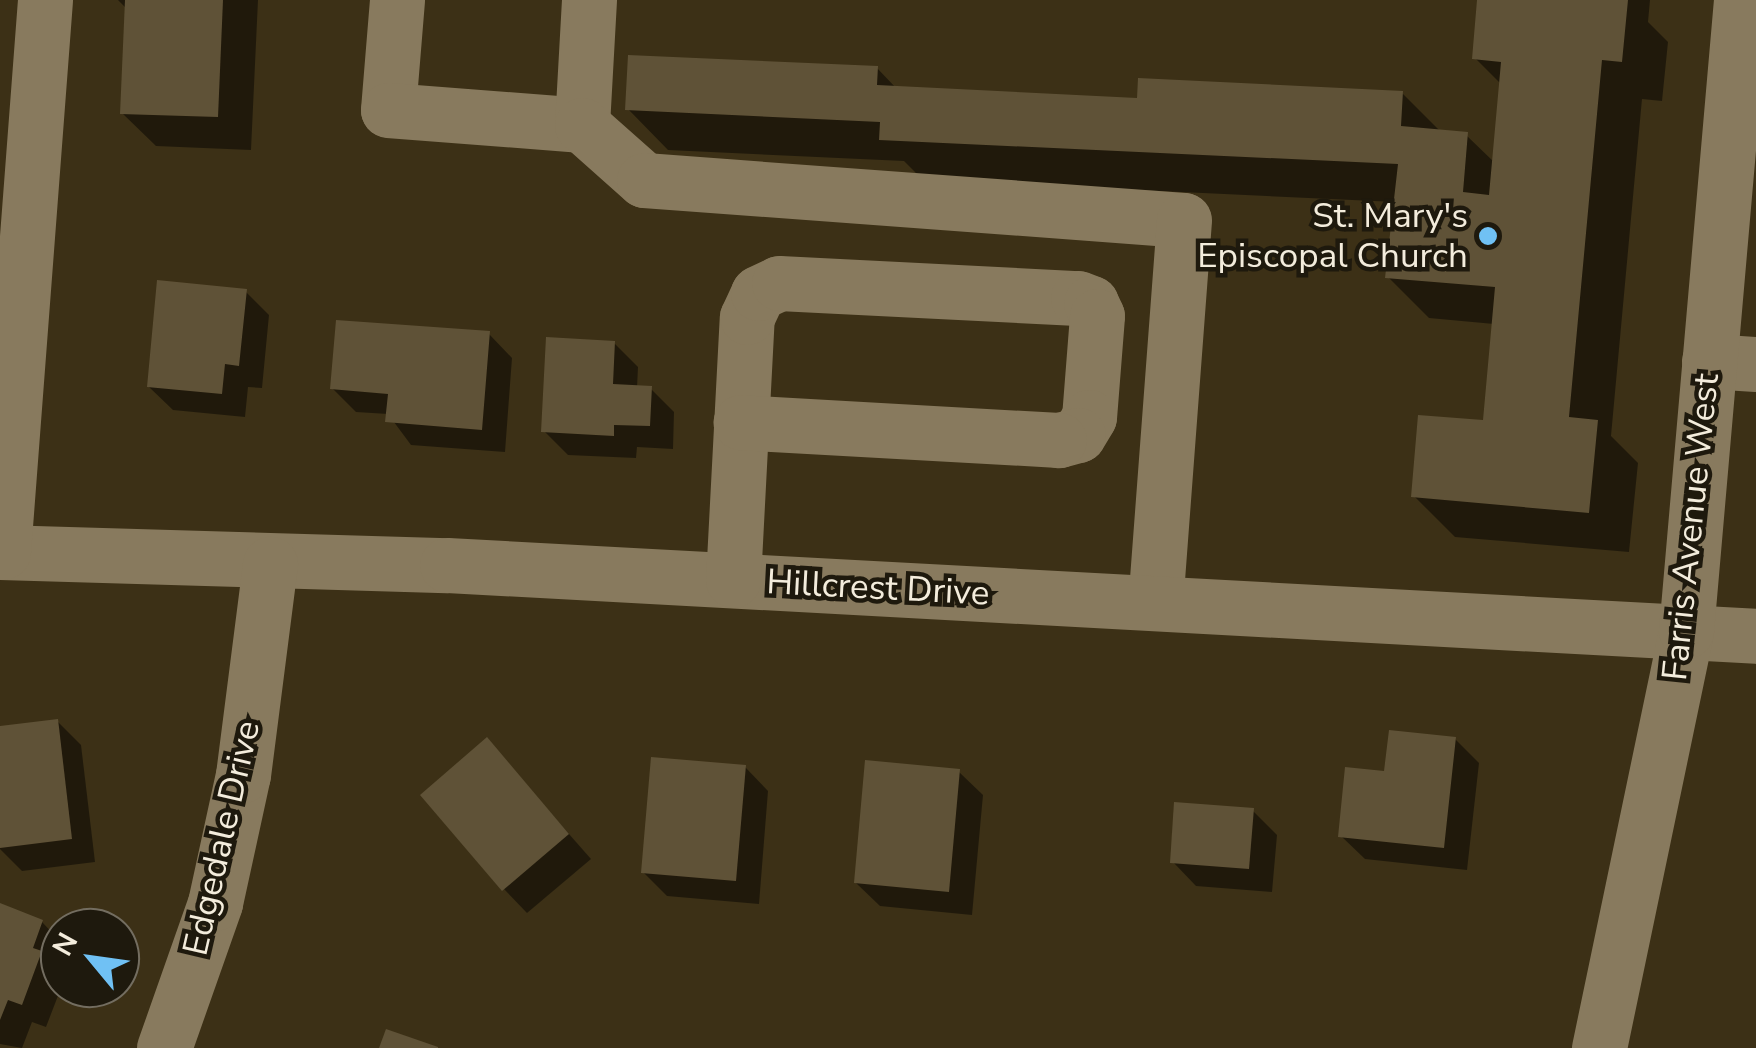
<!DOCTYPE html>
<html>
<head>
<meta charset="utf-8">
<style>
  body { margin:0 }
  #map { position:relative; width:1756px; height:1048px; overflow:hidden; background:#3c3016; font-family:"Nunito Sans",sans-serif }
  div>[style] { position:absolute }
  .shadow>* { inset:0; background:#0007 }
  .building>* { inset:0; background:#5f5237 }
  .minor>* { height:55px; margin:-27.5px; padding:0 27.5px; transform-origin:27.5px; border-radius:27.5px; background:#887a5e }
  .dots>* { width:28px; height:28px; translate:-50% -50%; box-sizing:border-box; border:5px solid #1e190d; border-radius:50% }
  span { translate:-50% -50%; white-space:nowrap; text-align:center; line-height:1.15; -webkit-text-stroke:9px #1e190d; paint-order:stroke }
  .poi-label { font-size:35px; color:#f3ecdc }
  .right { translate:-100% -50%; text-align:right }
  .street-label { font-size:35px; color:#f3ecdc }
  .north { position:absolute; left:40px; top:908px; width:100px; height:100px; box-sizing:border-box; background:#1e190d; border:2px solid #736d60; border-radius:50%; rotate:299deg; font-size:28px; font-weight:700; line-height:40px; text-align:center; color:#f3ecdc }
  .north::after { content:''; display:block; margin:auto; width:35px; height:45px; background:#70c1f4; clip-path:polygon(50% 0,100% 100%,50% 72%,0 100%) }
</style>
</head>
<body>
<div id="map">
  <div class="shadow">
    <div style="clip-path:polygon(118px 0,258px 0,251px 150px,156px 146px,122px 113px,127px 9px)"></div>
    <div style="clip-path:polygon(1480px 0,1650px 0,1648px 22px,1668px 42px,1662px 101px,1642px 99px,1611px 436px,1638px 463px,1629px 552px,1455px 537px,1414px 496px,1485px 423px,1494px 324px,1429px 318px,1388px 277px,1396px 202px,923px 180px,904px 161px,668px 150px,628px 109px,877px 68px,897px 89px,1139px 100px,1402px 93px,1441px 132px,1466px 135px,1494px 162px,1501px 84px,1475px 58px)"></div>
    <div style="clip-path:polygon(245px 291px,269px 315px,262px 388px,248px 387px,245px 417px,173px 410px,149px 387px)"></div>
    <div style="clip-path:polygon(489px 334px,512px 358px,505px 452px,411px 445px,388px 414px,356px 412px,332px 388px)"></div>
    <div style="clip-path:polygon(614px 343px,638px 367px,637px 388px,651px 389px,674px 412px,673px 449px,637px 447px,636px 458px,568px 455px,544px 431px)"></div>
    <div style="clip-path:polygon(57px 721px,81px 745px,95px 862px,22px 871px,0 849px,0 728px)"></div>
    <div style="clip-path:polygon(1455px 739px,1479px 763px,1467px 870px,1365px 859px,1341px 836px,1386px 774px)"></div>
    <div style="clip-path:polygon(487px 741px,591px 859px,527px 913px,504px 889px)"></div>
    <div style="clip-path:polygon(745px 767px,768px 791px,759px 904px,667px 896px,643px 872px)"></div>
    <div style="clip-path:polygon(959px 772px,983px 795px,972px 915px,880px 906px,856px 883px)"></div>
    <div style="clip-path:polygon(1253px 811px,1277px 835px,1272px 892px,1196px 886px,1173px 862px)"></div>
    <div style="clip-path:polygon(0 906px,42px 922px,60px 941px,61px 988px,46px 1027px,32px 1022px,22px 1048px,0 1044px)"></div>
  </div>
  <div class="building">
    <div style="clip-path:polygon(125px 0,223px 0,218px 117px,120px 114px)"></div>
    <div style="clip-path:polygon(1477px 0,1628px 0,1622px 62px,1602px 60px,1569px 417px,1598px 420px,1589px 513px,1411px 497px,1418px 415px,1483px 420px,1495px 287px,1385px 278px,1398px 164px,879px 140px,880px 122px,625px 110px,628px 55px,878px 66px,877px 85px,1137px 98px,1138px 78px,1403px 91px,1401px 126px,1468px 132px,1463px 192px,1489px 195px,1501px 62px,1472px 59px)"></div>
    <div style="clip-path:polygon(157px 280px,247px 289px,239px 366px,225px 364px,222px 394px,147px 387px)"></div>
    <div style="clip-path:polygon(336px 320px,490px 331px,482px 430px,385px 422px,388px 394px,330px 389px)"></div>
    <div style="clip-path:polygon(546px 337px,615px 341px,613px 384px,652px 386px,650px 426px,614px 425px,614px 436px,541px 432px)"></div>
    <div style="clip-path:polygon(58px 719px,72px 839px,0 848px,0 726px)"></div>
    <div style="clip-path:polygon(1389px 730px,1456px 737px,1444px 848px,1338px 837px,1345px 767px,1384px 771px)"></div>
    <div style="clip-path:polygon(487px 737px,569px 834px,502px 891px,420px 795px)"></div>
    <div style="clip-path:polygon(651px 757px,746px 765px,736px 881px,641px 873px)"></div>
    <div style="clip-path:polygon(865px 760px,960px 769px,949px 892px,854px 883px)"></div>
    <div style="clip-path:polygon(1174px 802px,1254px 808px,1249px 869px,1170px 863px)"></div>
    <div style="clip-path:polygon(0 903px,43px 920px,33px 948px,42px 951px,22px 1005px,8px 1000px,0 1020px)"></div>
    <div style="clip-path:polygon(386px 1029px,438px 1047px,438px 1048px,379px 1048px)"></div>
  </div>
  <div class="minor">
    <div style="left:397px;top:0;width:110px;rotate:94.7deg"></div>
    <div style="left:388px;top:110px;width:195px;rotate:4.4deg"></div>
    <div style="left:582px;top:125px;width:125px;rotate:-86.8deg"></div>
    <div style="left:582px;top:125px;width:83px;rotate:41.6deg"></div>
    <div style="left:644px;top:180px;width:541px;rotate:4.24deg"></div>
    <div style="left:1184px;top:220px;width:384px;rotate:94.3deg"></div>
    <div style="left:1709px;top:361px;width:47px;rotate:3.7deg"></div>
    <div style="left:0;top:552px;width:447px;rotate:1.7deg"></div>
    <div style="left:447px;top:565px;width:1311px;rotate:3.1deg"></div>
    <div style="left:3px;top:552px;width:554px;rotate:-85.65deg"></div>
    <div style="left:733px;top:580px;width:263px;rotate:-87deg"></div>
    <div style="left:747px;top:317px;width:26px;rotate:-65deg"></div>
    <div style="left:758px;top:293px;width:23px;rotate:-25deg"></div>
    <div style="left:779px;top:283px;width:299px;rotate:2.9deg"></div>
    <div style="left:1078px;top:298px;width:14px;rotate:21deg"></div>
    <div style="left:1091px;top:303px;width:14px;rotate:65deg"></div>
    <div style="left:1097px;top:316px;width:101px;rotate:94.5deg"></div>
    <div style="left:1089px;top:417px;width:21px;rotate:121deg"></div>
    <div style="left:1078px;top:435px;width:20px;rotate:165deg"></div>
    <div style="left:1059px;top:440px;width:319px;rotate:-176.8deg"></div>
    <div style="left:164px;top:1048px;width:154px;rotate:-70.6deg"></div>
    <div style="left:215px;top:903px;width:131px;rotate:-77.7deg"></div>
    <div style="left:243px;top:775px;width:213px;rotate:-82.7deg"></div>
    <div style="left:1599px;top:1048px;width:426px;rotate:-78.2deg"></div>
    <div style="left:1686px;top:631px;width:633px;rotate:-85.02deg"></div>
  </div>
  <div class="dots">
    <div style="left:1488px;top:236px;background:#70c1f4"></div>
  </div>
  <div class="poi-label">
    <span class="right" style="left:1468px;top:236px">St. Mary's<br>Episcopal Church</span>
  </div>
  <div class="street-label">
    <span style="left:1691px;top:527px;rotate:-84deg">Farris Avenue West</span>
    <span style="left:878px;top:588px;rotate:3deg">Hillcrest Drive</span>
    <span style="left:222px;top:838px;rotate:-77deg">Edgedale Drive</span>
  </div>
  <div class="north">N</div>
</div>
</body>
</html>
